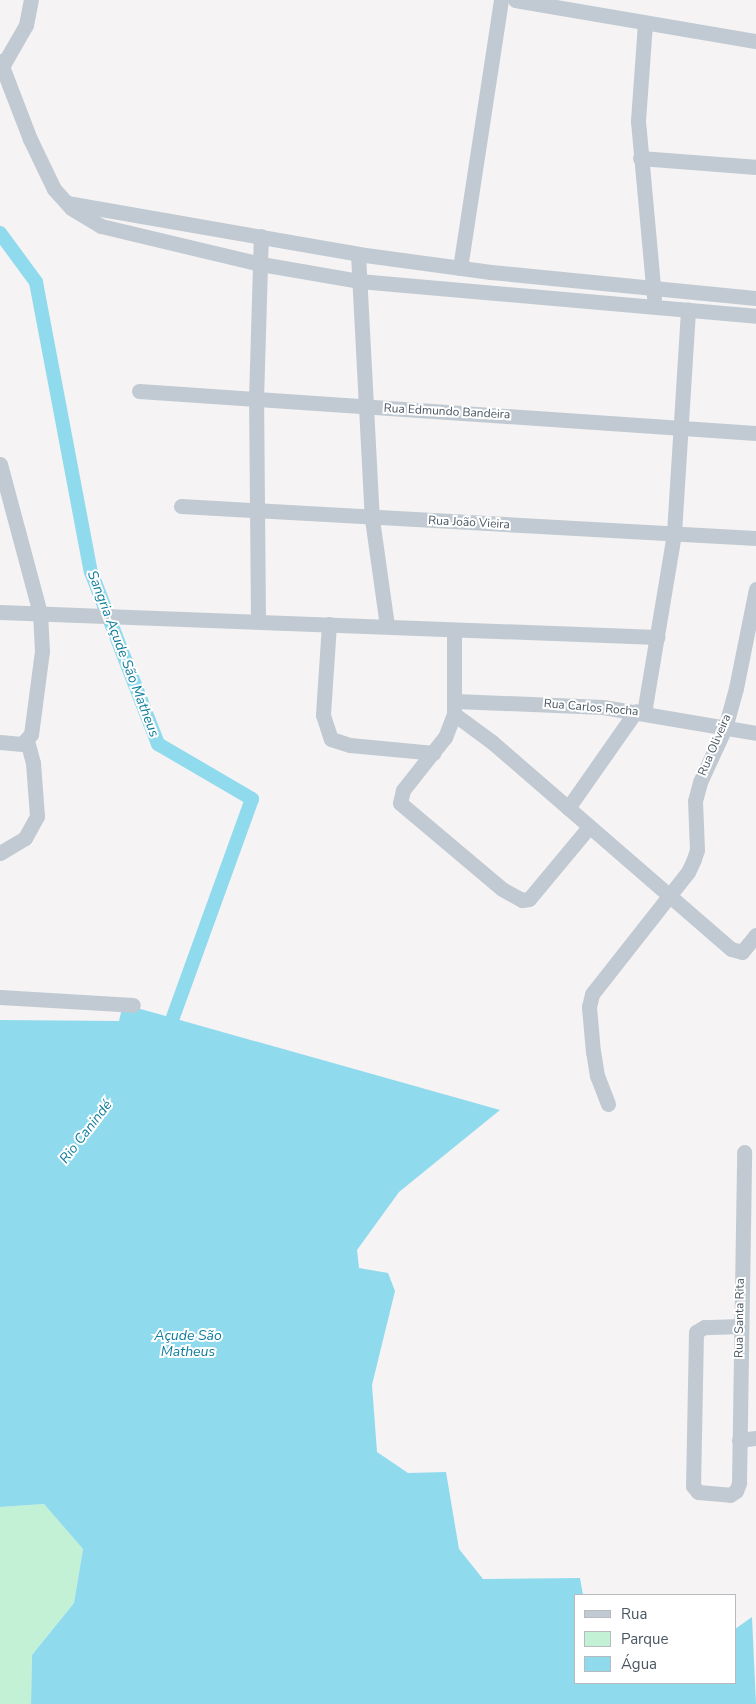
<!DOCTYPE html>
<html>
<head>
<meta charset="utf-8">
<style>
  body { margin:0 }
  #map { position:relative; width:756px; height:1704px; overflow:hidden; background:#f5f3f3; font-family:"Nunito Sans",sans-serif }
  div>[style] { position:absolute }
  .green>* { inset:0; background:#c3f1d5 }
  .water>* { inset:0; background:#90daee }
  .canal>* { height:14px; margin:-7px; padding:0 7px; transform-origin:7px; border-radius:7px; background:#90daee }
  .minor>* { height:15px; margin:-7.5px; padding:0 7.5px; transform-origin:7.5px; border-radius:7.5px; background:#c1cad2 }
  span { translate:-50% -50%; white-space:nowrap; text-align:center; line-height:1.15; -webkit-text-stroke:4px #fff; paint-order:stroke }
  .street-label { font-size:12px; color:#4a5661 }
  .water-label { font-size:14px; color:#0c7c9b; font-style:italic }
  .legend { position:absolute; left:574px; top:1594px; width:162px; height:90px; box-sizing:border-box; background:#fff; border:1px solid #b7bbc0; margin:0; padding:6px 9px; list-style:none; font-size:15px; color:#4a5661 }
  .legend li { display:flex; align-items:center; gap:10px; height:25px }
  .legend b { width:25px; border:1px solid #b7bbc0 }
</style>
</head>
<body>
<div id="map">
  <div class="green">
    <div style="clip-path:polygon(44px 1504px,83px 1549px,74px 1603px,32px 1655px,31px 1704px,0 1704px,0 1507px)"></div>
  </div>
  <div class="water">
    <div style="clip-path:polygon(123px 1004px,500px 1110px,399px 1192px,357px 1250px,359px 1268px,388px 1273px,395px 1291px,372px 1385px,377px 1452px,408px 1473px,446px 1472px,459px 1549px,483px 1579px,580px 1578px,583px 1595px,575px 1595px,575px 1683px,735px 1683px,735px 1629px,752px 1617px,756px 1704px,31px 1704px,32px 1655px,74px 1603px,83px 1549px,44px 1504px,0 1507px,0 1020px,119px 1021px)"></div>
  </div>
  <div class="canal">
    <div style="left:0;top:233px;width:61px;rotate:53.7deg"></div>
    <div style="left:36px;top:282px;width:295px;rotate:79.3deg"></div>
    <div style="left:91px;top:572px;width:185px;rotate:68.7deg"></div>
    <div style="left:158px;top:744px;width:109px;rotate:30.3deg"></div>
    <div style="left:252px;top:799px;width:238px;rotate:109.9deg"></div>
  </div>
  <div class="minor">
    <div style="left:515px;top:0;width:244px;rotate:9.7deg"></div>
    <div style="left:645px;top:23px;width:98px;rotate:94.1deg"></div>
    <div style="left:638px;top:121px;width:177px;rotate:84.8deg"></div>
    <div style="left:0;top:61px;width:84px;rotate:69deg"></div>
    <div style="left:30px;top:139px;width:55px;rotate:64.4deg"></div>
    <div style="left:54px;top:189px;width:25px;rotate:48deg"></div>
    <div style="left:71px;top:208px;width:35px;rotate:31deg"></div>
    <div style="left:101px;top:226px;width:164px;rotate:13.4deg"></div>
    <div style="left:261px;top:264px;width:99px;rotate:9.8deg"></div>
    <div style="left:359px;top:281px;width:399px;rotate:5deg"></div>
    <div style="left:3px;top:65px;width:46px;rotate:-60.1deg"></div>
    <div style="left:26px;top:25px;width:25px;rotate:-79deg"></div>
    <div style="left:640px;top:158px;width:116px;rotate:4.4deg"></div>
    <div style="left:67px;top:203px;width:295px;rotate:9.9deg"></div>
    <div style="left:358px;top:254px;width:134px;rotate:7.7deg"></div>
    <div style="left:491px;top:272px;width:266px;rotate:5.6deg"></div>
    <div style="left:358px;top:254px;width:265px;rotate:87deg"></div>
    <div style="left:372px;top:519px;width:108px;rotate:82deg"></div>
    <div style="left:460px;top:268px;width:271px;rotate:-81.3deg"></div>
    <div style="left:139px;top:391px;width:618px;rotate:3.89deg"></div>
    <div style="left:0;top:464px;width:154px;rotate:75deg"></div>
    <div style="left:40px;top:613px;width:38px;rotate:87deg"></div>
    <div style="left:42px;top:651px;width:84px;rotate:97.5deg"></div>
    <div style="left:31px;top:734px;width:13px;rotate:132deg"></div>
    <div style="left:22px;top:744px;width:22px;rotate:-175deg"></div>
    <div style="left:181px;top:506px;width:576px;rotate:3.19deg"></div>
    <div style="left:0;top:612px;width:658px;rotate:2.18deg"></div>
    <div style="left:258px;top:621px;width:221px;rotate:-90.5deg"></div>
    <div style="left:256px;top:400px;width:164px;rotate:-88.3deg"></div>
    <div style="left:329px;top:624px;width:91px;rotate:93.8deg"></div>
    <div style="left:323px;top:715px;width:25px;rotate:72deg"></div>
    <div style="left:331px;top:739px;width:20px;rotate:18deg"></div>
    <div style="left:350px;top:745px;width:84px;rotate:5.4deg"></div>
    <div style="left:454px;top:631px;width:83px;rotate:90deg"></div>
    <div style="left:454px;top:714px;width:25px;rotate:111deg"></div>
    <div style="left:445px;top:737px;width:68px;rotate:128.4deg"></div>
    <div style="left:403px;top:790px;width:13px;rotate:103deg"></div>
    <div style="left:400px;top:803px;width:133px;rotate:40.1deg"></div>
    <div style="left:502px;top:889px;width:23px;rotate:29deg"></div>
    <div style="left:522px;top:900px;width:7px;rotate:-8deg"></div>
    <div style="left:529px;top:899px;width:94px;rotate:-50.2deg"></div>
    <div style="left:455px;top:701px;width:148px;rotate:2.3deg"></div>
    <div style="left:603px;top:707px;width:155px;rotate:9.6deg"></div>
    <div style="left:644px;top:713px;width:182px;rotate:-80.5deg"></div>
    <div style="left:674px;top:533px;width:224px;rotate:-86.4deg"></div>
    <div style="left:454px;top:714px;width:47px;rotate:36.4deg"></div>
    <div style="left:492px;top:742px;width:316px;rotate:40.9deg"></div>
    <div style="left:731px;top:949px;width:11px;rotate:15deg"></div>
    <div style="left:742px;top:952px;width:22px;rotate:-51deg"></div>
    <div style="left:568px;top:808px;width:118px;rotate:-55deg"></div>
    <div style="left:0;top:853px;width:29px;rotate:-31deg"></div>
    <div style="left:25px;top:838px;width:25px;rotate:-61deg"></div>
    <div style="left:37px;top:816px;width:53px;rotate:-94.3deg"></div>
    <div style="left:33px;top:763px;width:23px;rotate:-105deg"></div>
    <div style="left:0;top:997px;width:133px;rotate:3.4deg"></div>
    <div style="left:608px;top:1104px;width:30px;rotate:-111deg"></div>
    <div style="left:597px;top:1076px;width:24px;rotate:-99deg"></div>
    <div style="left:593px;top:1052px;width:45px;rotate:-95.1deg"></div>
    <div style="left:589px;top:1007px;width:13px;rotate:-77deg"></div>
    <div style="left:592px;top:994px;width:155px;rotate:-51.8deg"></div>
    <div style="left:688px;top:872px;width:14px;rotate:-65deg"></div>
    <div style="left:694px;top:859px;width:9px;rotate:-72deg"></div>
    <div style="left:697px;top:850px;width:49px;rotate:-92.3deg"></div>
    <div style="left:695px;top:801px;width:20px;rotate:-75deg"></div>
    <div style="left:700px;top:782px;width:60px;rotate:-65.2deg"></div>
    <div style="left:725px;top:728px;width:41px;rotate:-74.6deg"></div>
    <div style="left:736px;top:688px;width:101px;rotate:-78.6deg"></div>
    <div style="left:740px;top:1326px;width:36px;rotate:178deg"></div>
    <div style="left:704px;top:1327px;width:9px;rotate:148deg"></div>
    <div style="left:696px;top:1332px;width:154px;rotate:91.1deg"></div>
    <div style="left:693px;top:1486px;width:8px;rotate:50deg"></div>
    <div style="left:698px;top:1492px;width:32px;rotate:5deg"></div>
    <div style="left:730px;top:1495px;width:7px;rotate:-34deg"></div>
    <div style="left:736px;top:1491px;width:9px;rotate:-69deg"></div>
    <div style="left:739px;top:1483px;width:331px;rotate:-89.1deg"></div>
    <div style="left:739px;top:1440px;width:17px;rotate:-7deg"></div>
  </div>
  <div class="street-label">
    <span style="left:447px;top:412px;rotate:3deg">Rua Edmundo Bandeira</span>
    <span style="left:469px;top:523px;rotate:3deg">Rua João Vieira</span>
    <span style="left:591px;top:708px;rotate:5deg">Rua Carlos Rocha</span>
    <span style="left:715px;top:745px;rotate:-67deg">Rua Oliveira</span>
    <span style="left:740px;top:1318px;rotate:-89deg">Rua Santa Rita</span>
  </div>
  <div class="water-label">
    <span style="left:123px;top:654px;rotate:69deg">Sangria Açude São Matheus</span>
    <span style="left:86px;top:1132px;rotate:-52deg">Rio Canindé</span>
    <span style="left:188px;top:1344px">Açude São<br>Matheus</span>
  </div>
  <ul class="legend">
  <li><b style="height:6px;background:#c1cad2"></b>Rua</li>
  <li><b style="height:14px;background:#c3f1d5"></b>Parque</li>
  <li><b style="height:14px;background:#90daee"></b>Água</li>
  </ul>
</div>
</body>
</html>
